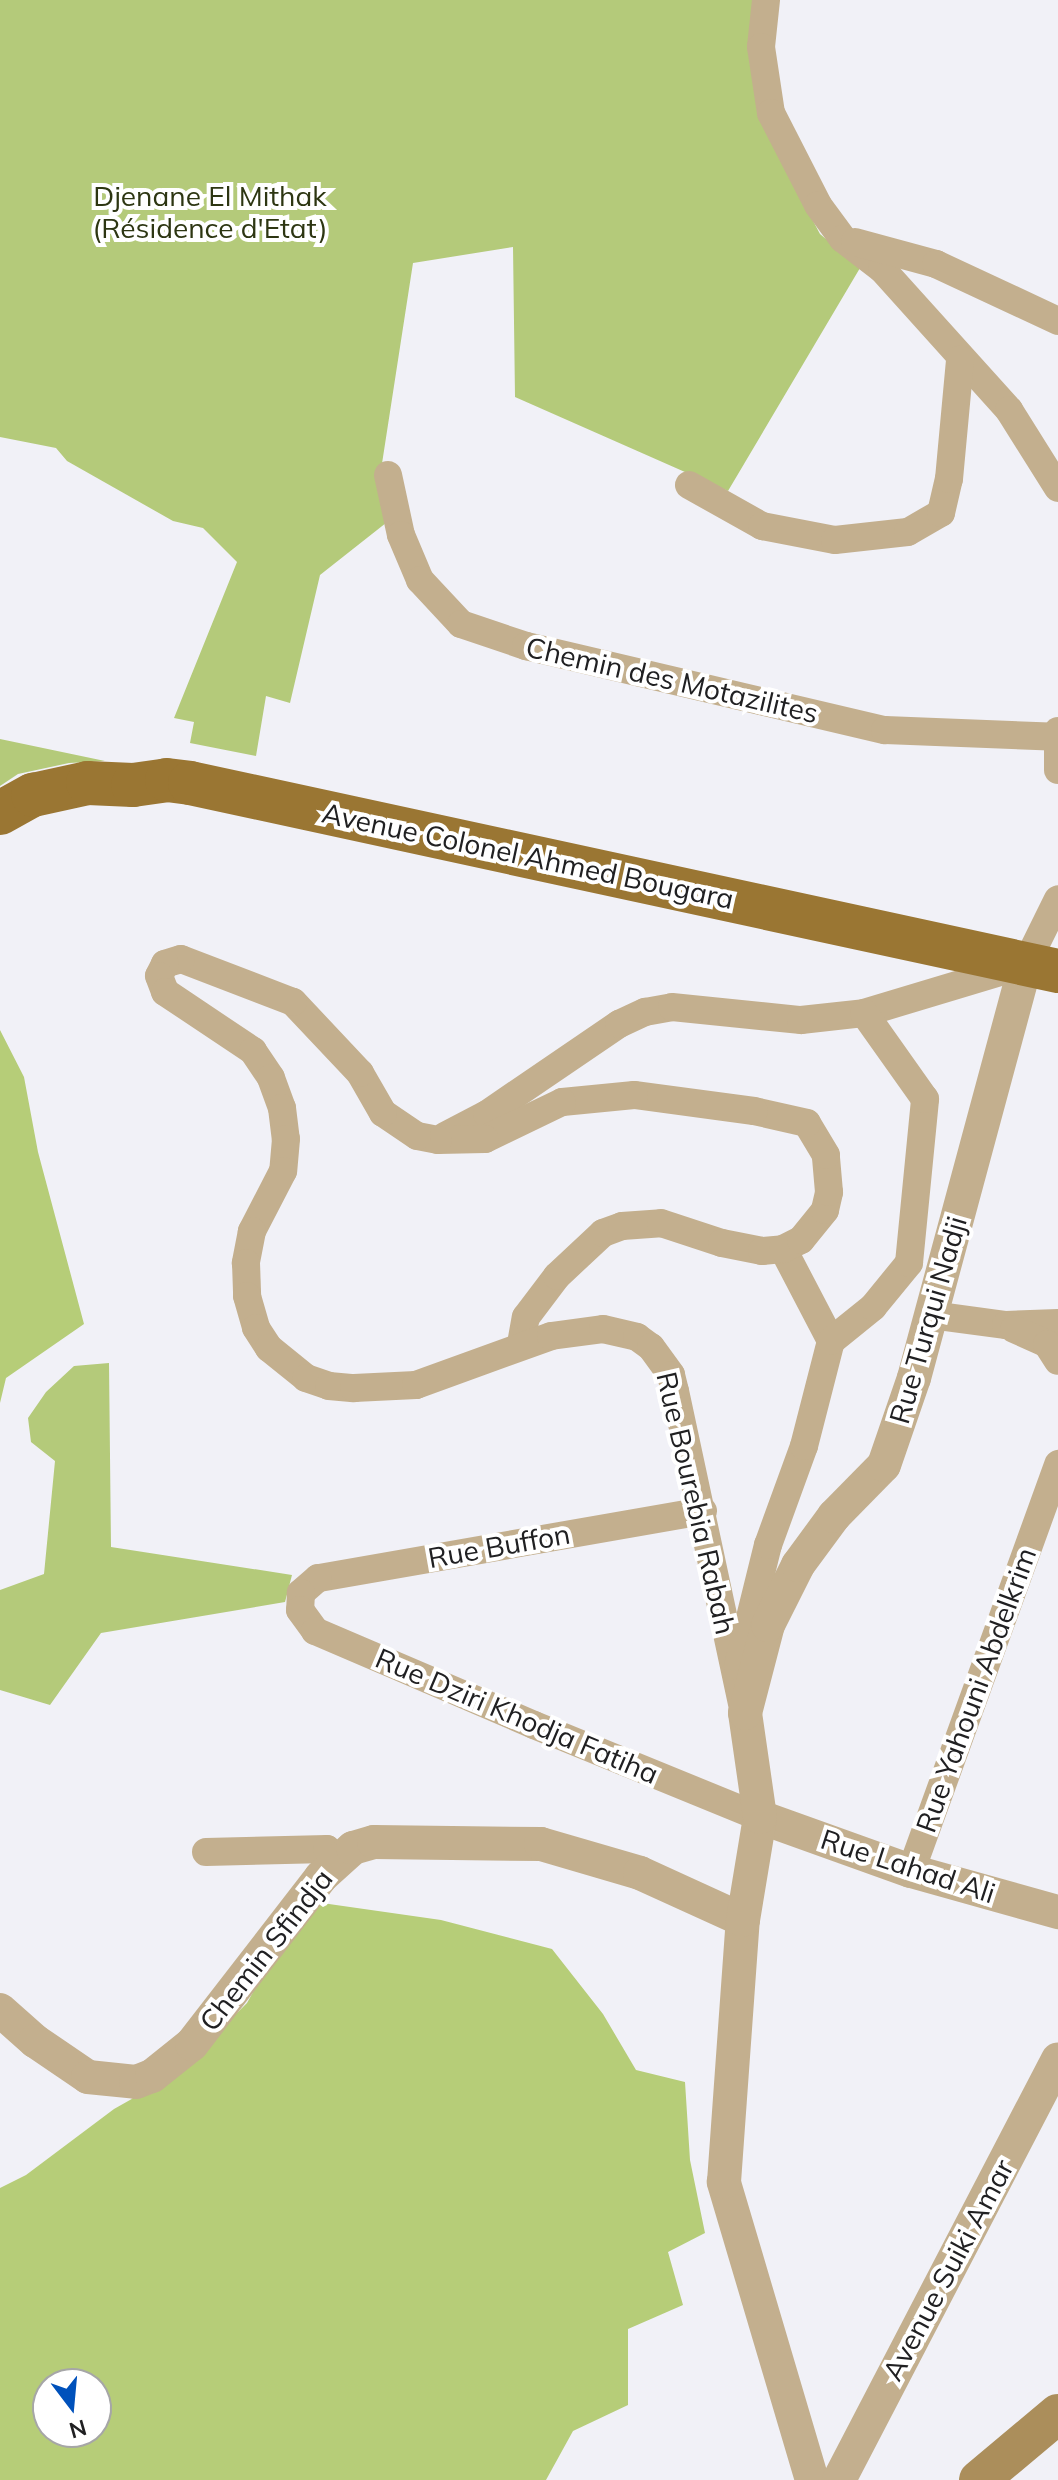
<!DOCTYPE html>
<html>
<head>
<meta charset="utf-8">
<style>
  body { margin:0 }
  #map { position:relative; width:1058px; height:2480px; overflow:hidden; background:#f1f1f7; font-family:Mulish,sans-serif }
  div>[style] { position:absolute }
  .green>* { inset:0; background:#b4ca7a }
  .forest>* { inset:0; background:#b6cd78 }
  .minor>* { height:28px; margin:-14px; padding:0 14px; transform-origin:14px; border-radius:14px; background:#c3af8e }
  .tertiary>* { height:34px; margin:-17px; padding:0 17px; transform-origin:17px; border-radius:17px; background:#c3af8e }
  .secondary>* { height:40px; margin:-20px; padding:0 20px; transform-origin:20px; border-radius:20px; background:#ab8e5b }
  .primary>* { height:44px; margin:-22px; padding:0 22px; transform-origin:22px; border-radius:22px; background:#9a7633 }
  span { translate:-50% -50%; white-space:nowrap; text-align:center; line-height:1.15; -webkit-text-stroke:8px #fff; paint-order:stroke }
  .park-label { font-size:28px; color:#2d3612 }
  .street-label { font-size:28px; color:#202022 }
  .north { position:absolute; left:32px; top:2368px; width:80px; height:80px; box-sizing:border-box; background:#fff; border:2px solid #a6a6a7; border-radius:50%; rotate:164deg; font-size:22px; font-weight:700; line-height:32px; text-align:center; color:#202022 }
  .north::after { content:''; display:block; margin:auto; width:28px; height:36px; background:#0051bb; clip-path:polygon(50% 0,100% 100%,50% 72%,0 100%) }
</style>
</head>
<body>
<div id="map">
  <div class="green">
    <div style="clip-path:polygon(0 0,761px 0,785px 168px,820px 234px,860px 268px,728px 491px,515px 397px,513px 247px,413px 263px,381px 470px,391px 519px,320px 575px,290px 703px,266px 696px,256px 756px,190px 743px,194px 722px,174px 718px,237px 562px,203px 528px,173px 521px,67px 461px,56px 448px,0 437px)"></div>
    <div style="clip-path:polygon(0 739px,105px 761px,69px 763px,18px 774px,0 786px)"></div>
    <div style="clip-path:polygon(109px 1363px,111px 1547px,292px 1575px,285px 1602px,101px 1633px,50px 1705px,0 1690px,0 1590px,44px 1574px,55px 1461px,31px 1442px,28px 1418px,46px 1392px,74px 1366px)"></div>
  </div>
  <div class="forest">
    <div style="clip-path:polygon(0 1030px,24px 1077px,38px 1152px,84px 1324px,6px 1378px,0 1403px)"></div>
    <div style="clip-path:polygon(evenodd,315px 1902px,441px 1920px,552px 1949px,603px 2014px,636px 2070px,685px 2082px,690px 2160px,705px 2233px,668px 2252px,683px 2305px,628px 2329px,628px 2405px,573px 2431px,546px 2480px,0 2480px,0 2188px,26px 2175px,114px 2109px,176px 2074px,247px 2003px,283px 1938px,315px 1902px,48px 2384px,96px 2384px,96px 2432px,48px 2432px,48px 2384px)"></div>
  </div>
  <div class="minor">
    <div style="left:766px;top:0;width:47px;rotate:96.1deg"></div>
    <div style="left:761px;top:47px;width:67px;rotate:81.4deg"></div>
    <div style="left:771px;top:113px;width:103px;rotate:62.9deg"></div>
    <div style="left:818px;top:205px;width:42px;rotate:53.7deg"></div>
    <div style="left:843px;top:239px;width:49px;rotate:37.6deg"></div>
    <div style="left:882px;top:269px;width:190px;rotate:48deg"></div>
    <div style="left:1009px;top:410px;width:92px;rotate:57.9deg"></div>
    <div style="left:855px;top:242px;width:84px;rotate:15.2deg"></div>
    <div style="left:936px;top:264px;width:135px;rotate:25deg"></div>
    <div style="left:388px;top:475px;width:61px;rotate:77.8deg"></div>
    <div style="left:401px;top:535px;width:49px;rotate:67.1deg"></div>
    <div style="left:420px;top:580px;width:60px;rotate:47deg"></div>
    <div style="left:461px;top:624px;width:69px;rotate:18.7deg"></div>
    <div style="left:526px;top:646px;width:369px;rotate:13.2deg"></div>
    <div style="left:885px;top:730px;width:171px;rotate:2.3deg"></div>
    <div style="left:689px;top:485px;width:84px;rotate:29.3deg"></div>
    <div style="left:762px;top:526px;width:74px;rotate:10.9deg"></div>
    <div style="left:835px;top:540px;width:73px;rotate:-6.3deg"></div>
    <div style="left:908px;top:532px;width:38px;rotate:-30deg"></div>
    <div style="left:941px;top:513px;width:35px;rotate:-77deg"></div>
    <div style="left:949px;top:479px;width:120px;rotate:-84.7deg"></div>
    <div style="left:1058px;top:731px;width:39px;rotate:90deg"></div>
    <div style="left:445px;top:1136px;width:47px;rotate:-27.6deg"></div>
    <div style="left:487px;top:1114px;width:160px;rotate:-34.3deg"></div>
    <div style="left:619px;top:1024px;width:29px;rotate:-25deg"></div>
    <div style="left:645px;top:1012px;width:27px;rotate:-10deg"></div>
    <div style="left:672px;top:1007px;width:130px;rotate:5.8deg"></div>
    <div style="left:801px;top:1020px;width:63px;rotate:-6.3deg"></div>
    <div style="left:864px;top:1013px;width:169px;rotate:-16.8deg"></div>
    <div style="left:1026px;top:964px;width:72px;rotate:-63.8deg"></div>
    <div style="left:783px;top:1249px;width:104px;rotate:62.4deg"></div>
    <div style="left:931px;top:1315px;width:76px;rotate:7.6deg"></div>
    <div style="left:1006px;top:1325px;width:52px;rotate:-2.2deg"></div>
    <div style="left:1014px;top:1329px;width:36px;rotate:24deg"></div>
    <div style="left:1047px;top:1344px;width:20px;rotate:57deg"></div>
    <div style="left:521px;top:1344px;width:27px;rotate:-80deg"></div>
    <div style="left:526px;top:1317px;width:51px;rotate:-52.9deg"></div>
    <div style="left:557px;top:1276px;width:63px;rotate:-43.1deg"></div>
    <div style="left:603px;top:1233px;width:20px;rotate:-20deg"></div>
    <div style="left:622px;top:1226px;width:39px;rotate:-4deg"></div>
    <div style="left:661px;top:1223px;width:64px;rotate:18.2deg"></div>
    <div style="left:722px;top:1243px;width:41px;rotate:11.3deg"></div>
    <div style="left:762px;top:1251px;width:21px;rotate:-5deg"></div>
    <div style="left:783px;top:1249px;width:20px;rotate:-27deg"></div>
    <div style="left:801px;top:1240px;width:38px;rotate:-51deg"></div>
    <div style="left:825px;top:1210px;width:18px;rotate:-77deg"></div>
    <div style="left:829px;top:1192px;width:37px;rotate:-95deg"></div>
    <div style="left:826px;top:1155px;width:37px;rotate:-121deg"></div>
    <div style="left:807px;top:1123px;width:54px;rotate:-167.2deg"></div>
    <div style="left:754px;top:1111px;width:121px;rotate:-172.4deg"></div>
    <div style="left:634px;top:1095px;width:72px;rotate:174.4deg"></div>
    <div style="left:562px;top:1102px;width:85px;rotate:154.3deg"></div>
    <div style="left:485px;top:1139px;width:47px;rotate:178.8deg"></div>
    <div style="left:438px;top:1140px;width:21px;rotate:-169deg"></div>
    <div style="left:417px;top:1136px;width:41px;rotate:-145.9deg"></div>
    <div style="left:383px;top:1113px;width:46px;rotate:-119.9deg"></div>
    <div style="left:360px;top:1073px;width:98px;rotate:-133.3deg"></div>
    <div style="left:293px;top:1002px;width:120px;rotate:-159deg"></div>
    <div style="left:181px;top:959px;width:17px;rotate:163deg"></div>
    <div style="left:165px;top:964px;width:13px;rotate:117deg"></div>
    <div style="left:159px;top:976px;width:17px;rotate:69deg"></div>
    <div style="left:165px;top:992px;width:106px;rotate:33.8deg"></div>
    <div style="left:253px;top:1051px;width:32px;rotate:56deg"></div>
    <div style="left:271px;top:1078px;width:32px;rotate:70deg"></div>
    <div style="left:282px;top:1108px;width:31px;rotate:83deg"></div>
    <div style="left:286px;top:1139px;width:32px;rotate:95deg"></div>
    <div style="left:283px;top:1171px;width:68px;rotate:117.3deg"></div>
    <div style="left:252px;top:1231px;width:33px;rotate:101deg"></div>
    <div style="left:246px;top:1263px;width:33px;rotate:88deg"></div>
    <div style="left:247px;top:1296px;width:33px;rotate:74deg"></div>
    <div style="left:256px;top:1328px;width:24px;rotate:57deg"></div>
    <div style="left:269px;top:1348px;width:48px;rotate:39deg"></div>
    <div style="left:306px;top:1378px;width:24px;rotate:19deg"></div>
    <div style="left:329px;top:1386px;width:25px;rotate:5deg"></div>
    <div style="left:354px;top:1388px;width:62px;rotate:-2.8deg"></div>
    <div style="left:416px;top:1385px;width:144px;rotate:-19.9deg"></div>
    <div style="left:551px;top:1336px;width:52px;rotate:-7.7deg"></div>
    <div style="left:603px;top:1329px;width:35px;rotate:13deg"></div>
    <div style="left:637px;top:1337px;width:17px;rotate:36deg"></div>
    <div style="left:651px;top:1347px;width:34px;rotate:54deg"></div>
    <div style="left:671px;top:1375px;width:16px;rotate:76deg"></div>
    <div style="left:675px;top:1391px;width:328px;rotate:77.9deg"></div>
    <div style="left:703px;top:1511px;width:391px;rotate:170.1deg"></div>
    <div style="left:318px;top:1578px;width:23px;rotate:139deg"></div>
    <div style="left:301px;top:1593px;width:17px;rotate:93deg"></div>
    <div style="left:300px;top:1610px;width:26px;rotate:54deg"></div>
    <div style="left:315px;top:1631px;width:238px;rotate:23.2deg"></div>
    <div style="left:534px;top:1725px;width:244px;rotate:22.2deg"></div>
    <div style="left:738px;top:1666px;width:125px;rotate:-76.1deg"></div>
    <div style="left:768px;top:1545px;width:105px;rotate:-70deg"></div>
    <div style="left:804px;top:1446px;width:108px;rotate:-75.6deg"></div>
    <div style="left:831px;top:1341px;width:54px;rotate:-39deg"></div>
    <div style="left:873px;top:1307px;width:57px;rotate:-50.7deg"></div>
    <div style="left:909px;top:1263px;width:165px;rotate:-84.4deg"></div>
    <div style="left:925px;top:1099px;width:105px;rotate:-125.3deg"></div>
    <div style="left:206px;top:1852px;width:121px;rotate:-1.4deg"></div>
    <div style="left:327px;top:1849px;width:15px;rotate:48deg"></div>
    <div style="left:911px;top:1871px;width:433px;rotate:-70.1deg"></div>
  </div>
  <div class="tertiary">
    <div style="left:760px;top:1817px;width:160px;rotate:19.7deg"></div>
    <div style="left:911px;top:1871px;width:153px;rotate:15.6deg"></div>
    <div style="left:0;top:2010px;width:47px;rotate:41.5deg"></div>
    <div style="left:35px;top:2041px;width:64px;rotate:34.2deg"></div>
    <div style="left:88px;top:2077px;width:48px;rotate:5.9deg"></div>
    <div style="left:136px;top:2082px;width:17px;rotate:-21deg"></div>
    <div style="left:152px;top:2076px;width:51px;rotate:-38.7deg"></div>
    <div style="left:192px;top:2044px;width:211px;rotate:-52.3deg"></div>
    <div style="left:321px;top:1877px;width:43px;rotate:-42.2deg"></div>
    <div style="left:353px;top:1848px;width:22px;rotate:-16deg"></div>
    <div style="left:374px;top:1842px;width:167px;rotate:0.7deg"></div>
    <div style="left:541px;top:1844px;width:103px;rotate:16.3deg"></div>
    <div style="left:640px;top:1873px;width:113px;rotate:24.5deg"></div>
    <div style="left:812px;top:2480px;width:311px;rotate:-106.5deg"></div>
    <div style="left:724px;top:2182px;width:263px;rotate:-85.9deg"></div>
    <div style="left:743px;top:1920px;width:104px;rotate:-80.6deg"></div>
    <div style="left:760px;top:1817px;width:105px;rotate:-98.2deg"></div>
    <div style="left:745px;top:1713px;width:91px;rotate:-75.4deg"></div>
    <div style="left:768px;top:1625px;width:67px;rotate:-63.4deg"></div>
    <div style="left:798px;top:1565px;width:61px;rotate:-53.7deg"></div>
    <div style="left:834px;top:1516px;width:71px;rotate:-45.6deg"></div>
    <div style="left:884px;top:1465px;width:92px;rotate:-71deg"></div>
    <div style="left:914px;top:1378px;width:429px;rotate:-74.9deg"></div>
    <div style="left:839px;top:2480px;width:474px;rotate:-62.5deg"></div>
  </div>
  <div class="secondary">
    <div style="left:979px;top:2480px;width:103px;rotate:-39.9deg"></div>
  </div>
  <div class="primary">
    <div style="left:0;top:813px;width:38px;rotate:-29deg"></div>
    <div style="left:33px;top:795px;width:56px;rotate:-12.3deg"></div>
    <div style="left:88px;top:783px;width:45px;rotate:2.5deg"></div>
    <div style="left:133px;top:785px;width:34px;rotate:-8deg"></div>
    <div style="left:167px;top:780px;width:23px;rotate:7deg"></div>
    <div style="left:190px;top:783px;width:888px;rotate:12.22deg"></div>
  </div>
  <div class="park-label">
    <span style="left:210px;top:212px">Djenane El Mithak<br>(Résidence d'Etat)</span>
  </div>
  <div class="street-label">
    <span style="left:672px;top:680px;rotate:13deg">Chemin des Motazilites</span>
    <span style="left:528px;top:856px;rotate:12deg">Avenue Colonel Ahmed Bougara</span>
    <span style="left:928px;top:1320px;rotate:-74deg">Rue Turqui Nadji</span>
    <span style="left:696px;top:1503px;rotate:77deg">Rue Bourebia Rabah</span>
    <span style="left:499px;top:1546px;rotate:-10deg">Rue Buffon</span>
    <span style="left:976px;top:1690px;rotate:-70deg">Rue Yahouni Abdelkrim</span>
    <span style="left:517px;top:1716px;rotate:23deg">Rue Dziri Khodja Fatiha</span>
    <span style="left:908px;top:1866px;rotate:18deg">Rue Lahad Ali</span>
    <span style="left:266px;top:1950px;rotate:-52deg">Chemin Sfindja</span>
    <span style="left:948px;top:2270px;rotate:-62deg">Avenue Suiki Amar</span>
  </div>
  <div class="north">N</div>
</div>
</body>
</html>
